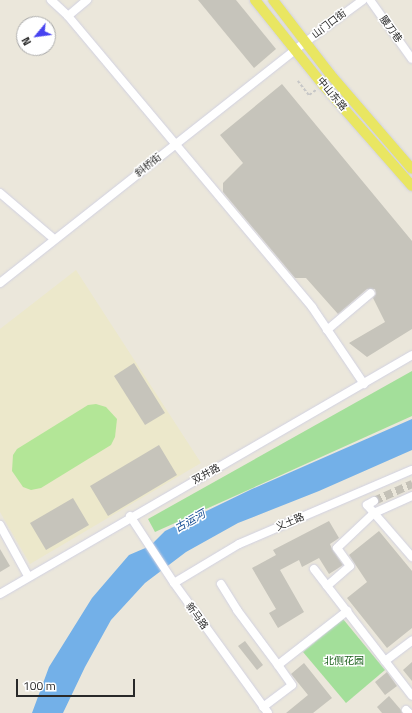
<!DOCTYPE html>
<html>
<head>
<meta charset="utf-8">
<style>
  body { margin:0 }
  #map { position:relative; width:412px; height:713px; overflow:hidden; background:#ebe7db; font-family:"Titillium Web","Noto Sans SC",sans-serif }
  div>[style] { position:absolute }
  .education>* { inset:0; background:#ece8cb }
  .green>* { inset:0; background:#a3df9a }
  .pitch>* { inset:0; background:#b3e697 }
  .water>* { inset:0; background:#73b0e8 }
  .building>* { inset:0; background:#c6c4bb }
  .minor-tunnel>* { height:8px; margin-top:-4px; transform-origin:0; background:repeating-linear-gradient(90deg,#c4c1b7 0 8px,transparent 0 12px) }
  .path>* { height:1.5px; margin-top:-0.75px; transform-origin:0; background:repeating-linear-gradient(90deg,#c7c7c7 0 3px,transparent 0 5px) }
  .roads { filter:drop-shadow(0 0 1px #d1d1e1) drop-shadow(0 0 1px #d1d1e1) }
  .minor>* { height:8px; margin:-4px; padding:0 4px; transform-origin:4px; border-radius:4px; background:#fff }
  .major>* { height:10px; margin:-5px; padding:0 5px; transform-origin:5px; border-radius:5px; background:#e9e662 }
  span { translate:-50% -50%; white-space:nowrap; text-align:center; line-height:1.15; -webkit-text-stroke:3px #fff; paint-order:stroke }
  .street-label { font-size:10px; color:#292929 }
  .park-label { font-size:10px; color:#1d621e }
  .water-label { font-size:11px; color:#144c92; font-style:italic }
  .north { position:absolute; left:16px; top:16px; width:40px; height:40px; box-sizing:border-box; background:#fff; border:1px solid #a9a9a9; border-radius:50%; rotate:241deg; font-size:11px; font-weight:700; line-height:16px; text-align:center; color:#292929 }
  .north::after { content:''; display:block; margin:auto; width:14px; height:18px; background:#4743f0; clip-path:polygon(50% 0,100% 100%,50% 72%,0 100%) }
  .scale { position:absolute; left:16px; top:679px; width:119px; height:18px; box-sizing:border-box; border:2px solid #292929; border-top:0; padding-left:5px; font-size:12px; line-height:14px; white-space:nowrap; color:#292929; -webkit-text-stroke:3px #fff; paint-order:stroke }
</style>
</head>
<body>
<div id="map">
  <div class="education">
    <div style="clip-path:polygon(76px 270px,201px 463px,30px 564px,0 512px,0 329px)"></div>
  </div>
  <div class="green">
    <div style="clip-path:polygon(412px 371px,412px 416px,155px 532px,148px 519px)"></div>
    <div style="clip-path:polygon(343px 619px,385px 670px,346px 703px,303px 652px)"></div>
  </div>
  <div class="pitch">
    <div style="clip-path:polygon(96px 404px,106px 407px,117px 419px,115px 437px,111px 445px,41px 488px,31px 490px,23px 487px,12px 471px,13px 455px,17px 449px,88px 405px)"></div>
  </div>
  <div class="water">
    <div style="clip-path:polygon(412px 419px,412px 450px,319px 491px,238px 523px,186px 552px,145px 583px,111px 620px,85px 667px,63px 713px,32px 713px,49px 667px,92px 598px,129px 555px,150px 546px,165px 531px,252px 489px)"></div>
  </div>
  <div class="building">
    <div style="clip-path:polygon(198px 0,236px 0,276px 49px,254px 68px)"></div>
    <div style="clip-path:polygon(282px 84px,412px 241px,412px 329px,367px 357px,349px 343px,385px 322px,373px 298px,376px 294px,375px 289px,367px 289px,338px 314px,306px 278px,295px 278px,223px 192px,223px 183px,243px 163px,220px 135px)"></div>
    <div style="clip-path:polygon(134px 363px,165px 413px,145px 425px,114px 376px)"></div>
    <div style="clip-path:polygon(159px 445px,177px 475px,108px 516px,90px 486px)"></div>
    <div style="clip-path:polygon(73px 498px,89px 525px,46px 550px,30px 523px)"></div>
    <div style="clip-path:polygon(329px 521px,339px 538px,330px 544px,332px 549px,343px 565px,329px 574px,319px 558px,302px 567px,299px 560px,280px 570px,304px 612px,278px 628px,269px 613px,276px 609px,252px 568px,276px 555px,273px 550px)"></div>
    <div style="clip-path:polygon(379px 531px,412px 571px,412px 628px,387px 648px,347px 598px,367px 582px,349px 555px)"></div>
    <div style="clip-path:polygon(0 549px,10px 566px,0 572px)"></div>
    <div style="clip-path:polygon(245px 641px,263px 665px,257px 670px,238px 646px)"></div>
    <div style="clip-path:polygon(412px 662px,412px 681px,403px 670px)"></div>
    <div style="clip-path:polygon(304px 663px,332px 698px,313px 713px,286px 713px,308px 695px,291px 674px)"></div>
    <div style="clip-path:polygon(387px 672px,397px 686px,385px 695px,375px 682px)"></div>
    <div style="clip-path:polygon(389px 696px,401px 710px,402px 713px,382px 713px,377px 707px)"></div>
  </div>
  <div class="minor-tunnel">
    <div style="left:374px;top:501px;width:42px;rotate:-24.1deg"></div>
  </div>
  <div class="path">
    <div style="left:298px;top:81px;width:18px;rotate:52deg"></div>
    <div style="left:309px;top:95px;width:9px;rotate:-36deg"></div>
  </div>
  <div class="roads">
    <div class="minor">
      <div style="left:51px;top:0;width:23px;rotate:43deg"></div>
      <div style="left:68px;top:16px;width:380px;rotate:50deg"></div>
      <div style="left:312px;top:307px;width:93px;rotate:56deg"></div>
      <div style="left:370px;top:0;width:72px;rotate:54.6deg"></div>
      <div style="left:68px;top:16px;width:25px;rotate:-40deg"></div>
      <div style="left:0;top:193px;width:71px;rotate:40.4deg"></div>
      <div style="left:0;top:283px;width:377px;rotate:-38.3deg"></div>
      <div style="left:296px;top:49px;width:83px;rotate:-36.2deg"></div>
      <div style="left:327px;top:330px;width:57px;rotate:-40.1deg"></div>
      <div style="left:374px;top:501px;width:8px;rotate:150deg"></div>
      <div style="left:367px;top:505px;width:69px;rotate:49.1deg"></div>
      <div style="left:130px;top:516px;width:80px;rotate:56.7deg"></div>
      <div style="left:174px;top:583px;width:160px;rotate:54.1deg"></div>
      <div style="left:0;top:525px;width:58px;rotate:61.2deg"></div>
      <div style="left:314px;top:569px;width:160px;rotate:52.3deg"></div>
      <div style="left:174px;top:583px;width:76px;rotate:-31deg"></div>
      <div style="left:239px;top:544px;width:188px;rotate:-23.2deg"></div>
      <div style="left:221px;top:584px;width:31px;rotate:58deg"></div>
      <div style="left:237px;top:610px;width:69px;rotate:53.3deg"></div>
      <div style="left:327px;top:586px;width:30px;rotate:-41deg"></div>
      <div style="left:350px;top:566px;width:22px;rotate:-126deg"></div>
      <div style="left:337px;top:548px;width:51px;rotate:-43.4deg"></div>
      <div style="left:374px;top:513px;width:42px;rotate:-24.1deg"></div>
      <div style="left:0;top:594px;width:476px;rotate:-30.1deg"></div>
      <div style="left:385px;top:661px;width:34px;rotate:-37deg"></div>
      <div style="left:263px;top:707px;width:36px;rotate:-37deg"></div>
      <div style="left:292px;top:685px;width:24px;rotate:-125deg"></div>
      <div style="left:278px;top:665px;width:88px;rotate:-38deg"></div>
      <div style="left:406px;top:710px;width:4px;rotate:45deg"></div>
    </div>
    <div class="major">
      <div style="left:255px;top:0;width:110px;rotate:51.3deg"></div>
      <div style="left:324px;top:86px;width:133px;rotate:48.7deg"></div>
      <div style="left:273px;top:0;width:93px;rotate:52.4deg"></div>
      <div style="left:330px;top:74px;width:125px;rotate:49.2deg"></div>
    </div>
  </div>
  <div class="street-label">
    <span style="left:329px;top:24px;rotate:-37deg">山门口街</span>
    <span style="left:391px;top:29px;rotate:54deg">腰刀巷</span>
    <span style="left:332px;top:94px;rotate:50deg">中山东路</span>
    <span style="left:148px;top:165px;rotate:-38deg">斜桥街</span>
    <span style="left:206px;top:474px;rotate:-29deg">双井路</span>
    <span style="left:290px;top:522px;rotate:-23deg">义土路</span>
    <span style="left:197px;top:616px;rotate:54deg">新马路</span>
  </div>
  <div class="park-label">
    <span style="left:344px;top:661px">北侧花园</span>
  </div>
  <div class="water-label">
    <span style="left:190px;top:521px;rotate:-29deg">古运河</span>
  </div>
  <div class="north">N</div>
  <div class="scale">100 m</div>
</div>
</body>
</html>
